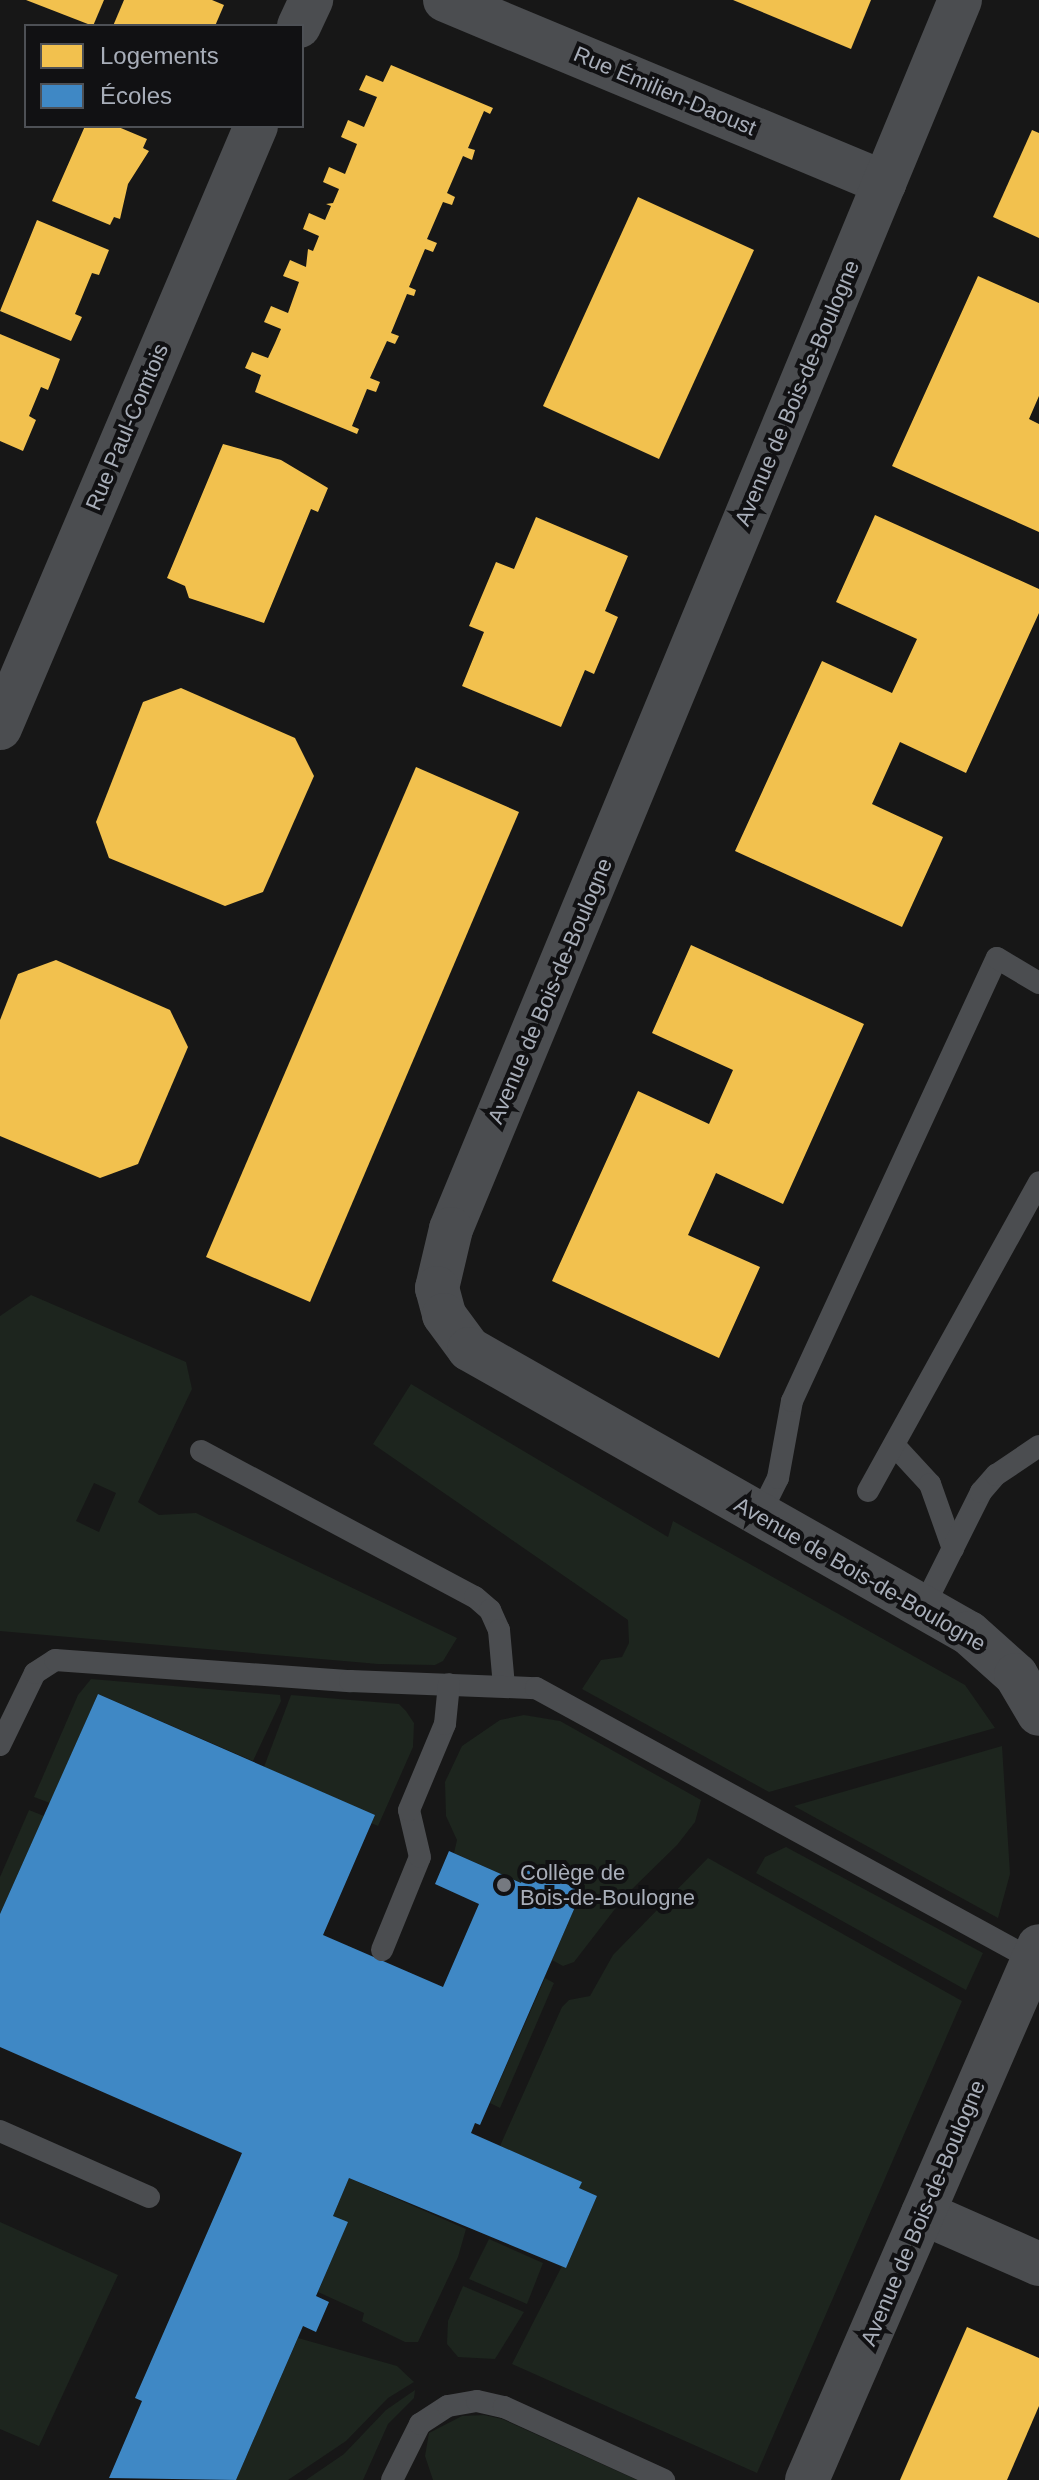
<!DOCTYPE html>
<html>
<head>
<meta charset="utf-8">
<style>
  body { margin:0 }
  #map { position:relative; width:1039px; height:2480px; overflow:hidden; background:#171717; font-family:Helvetica,sans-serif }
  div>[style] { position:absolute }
  .green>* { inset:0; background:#1d251e }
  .homes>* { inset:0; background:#f2c14e }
  .schools>* { inset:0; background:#3f88c5 }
  .service>* { height:22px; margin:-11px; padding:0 11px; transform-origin:11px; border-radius:11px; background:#4b4d50 }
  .minor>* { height:44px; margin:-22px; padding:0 22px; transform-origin:22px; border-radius:22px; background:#4b4d50 }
  .dots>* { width:22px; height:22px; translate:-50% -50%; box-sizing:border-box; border:4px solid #111113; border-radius:50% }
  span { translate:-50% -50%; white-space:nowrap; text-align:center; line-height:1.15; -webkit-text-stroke:8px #111113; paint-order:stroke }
  .street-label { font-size:22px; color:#a8aeb9 }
  .poi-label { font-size:22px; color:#a8aeb9 }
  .left { translate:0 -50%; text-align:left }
  .legend { position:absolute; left:24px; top:24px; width:280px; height:104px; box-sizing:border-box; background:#111113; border:2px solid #4d5055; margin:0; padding:10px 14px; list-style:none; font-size:24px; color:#a8aeb9 }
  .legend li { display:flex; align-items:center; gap:16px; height:40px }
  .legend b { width:40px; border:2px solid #4d5055 }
</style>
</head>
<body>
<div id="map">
  <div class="green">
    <div style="clip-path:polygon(evenodd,31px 1295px,186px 1362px,192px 1389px,138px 1502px,159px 1515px,196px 1513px,457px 1638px,443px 1661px,435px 1665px,378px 1664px,0 1631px,0 1316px,31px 1295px,94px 1483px,116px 1493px,99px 1532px,76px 1521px,94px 1483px)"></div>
    <div style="clip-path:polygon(411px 1384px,668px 1537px,673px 1521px,965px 1685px,995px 1728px,769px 1792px,582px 1689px,601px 1660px,622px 1657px,629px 1643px,628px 1620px,373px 1444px)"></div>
    <div style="clip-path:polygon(91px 1679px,280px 1695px,281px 1701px,253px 1761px,98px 1694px,50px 1803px,34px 1797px,78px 1695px)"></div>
    <div style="clip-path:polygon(291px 1695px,399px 1704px,406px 1711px,414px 1723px,413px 1747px,378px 1826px,371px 1823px,374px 1815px,264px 1767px)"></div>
    <div style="clip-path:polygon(524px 1715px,560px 1721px,701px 1800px,695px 1822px,677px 1845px,625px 1896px,574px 1962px,563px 1966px,552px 1960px,582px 1891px,528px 1867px,521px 1883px,454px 1853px,457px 1840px,446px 1816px,445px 1782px,462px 1746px,500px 1720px)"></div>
    <div style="clip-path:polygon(1002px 1746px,1010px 1874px,998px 1918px,794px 1806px)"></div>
    <div style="clip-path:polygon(29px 1810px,44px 1816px,0 1914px,0 1877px)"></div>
    <div style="clip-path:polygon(786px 1847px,983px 1953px,966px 1990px,756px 1873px,765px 1857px)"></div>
    <div style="clip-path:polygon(708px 1858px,962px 2001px,757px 2473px,512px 2364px,562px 2266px,566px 2268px,597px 2196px,579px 2188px,581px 2182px,500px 2146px,562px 2007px,569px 2000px,590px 1996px,613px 1955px)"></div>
    <div style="clip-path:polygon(545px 1978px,554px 1983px,500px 2108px,490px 2103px)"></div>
    <div style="clip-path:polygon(349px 2178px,466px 2229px,458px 2257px,418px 2342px,405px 2342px,362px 2321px,364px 2313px,318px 2292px,347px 2223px,333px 2216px)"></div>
    <div style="clip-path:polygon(0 2222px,118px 2275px,39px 2446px,0 2429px)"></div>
    <div style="clip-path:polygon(489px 2239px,543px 2263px,527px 2304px,469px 2279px)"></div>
    <div style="clip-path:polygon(463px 2286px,524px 2312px,495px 2359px,458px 2357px,447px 2344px,448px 2321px)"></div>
    <div style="clip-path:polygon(298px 2338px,397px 2366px,414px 2382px,388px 2398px,346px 2441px,288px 2480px,236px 2480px)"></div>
    <div style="clip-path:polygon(415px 2390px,414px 2398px,388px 2424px,363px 2480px,306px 2480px,344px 2454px,386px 2410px)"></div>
    <div style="clip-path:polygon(484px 2415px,502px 2419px,637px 2480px,433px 2480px,425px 2456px,429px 2433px,462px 2416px)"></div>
  </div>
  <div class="homes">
    <div style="clip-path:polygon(26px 0,104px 0,93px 26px)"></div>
    <div style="clip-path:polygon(124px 0,212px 0,224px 5px,215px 26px,113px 26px)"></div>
    <div style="clip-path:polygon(733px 0,871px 0,851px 49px)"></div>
    <div style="clip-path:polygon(391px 65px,493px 108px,490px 114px,484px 111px,468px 148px,475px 150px,472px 160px,463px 156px,447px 193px,455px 197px,452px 205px,443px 202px,427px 239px,437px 243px,433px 252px,425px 249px,409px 287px,416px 290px,414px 296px,407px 294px,391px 333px,399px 336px,395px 344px,387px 341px,370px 378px,380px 382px,376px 392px,367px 389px,352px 426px,359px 429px,357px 434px,255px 392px,261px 375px,245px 368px,252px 352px,268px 358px,275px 343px,281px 329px,264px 322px,271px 306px,288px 313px,299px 282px,283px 276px,290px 260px,306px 267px,308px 249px,313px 251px,319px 236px,303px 229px,309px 213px,325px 220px,331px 206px,326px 204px,333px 203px,339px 189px,323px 182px,329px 167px,345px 174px,357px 144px,341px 137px,348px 120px,364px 127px,377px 97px,359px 90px,366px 75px,383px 82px)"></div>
    <div style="clip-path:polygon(85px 126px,116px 126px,147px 139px,143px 148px,149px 151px,128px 184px,120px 219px,114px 217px,110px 225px,52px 201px)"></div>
    <div style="clip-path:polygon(1032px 130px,1039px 133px,1039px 238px,993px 217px)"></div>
    <div style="clip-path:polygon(638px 197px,754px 250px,659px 459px,543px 406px)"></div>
    <div style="clip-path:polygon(37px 220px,109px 250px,99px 275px,92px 273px,75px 314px,82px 317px,71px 341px,0 311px)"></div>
    <div style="clip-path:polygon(978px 276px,1039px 303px,1039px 396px,1029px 419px,1039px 424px,1039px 532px,892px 466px)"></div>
    <div style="clip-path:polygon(0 334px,60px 359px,48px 390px,41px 387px,29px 416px,36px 420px,23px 451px,0 441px)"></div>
    <div style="clip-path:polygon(223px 444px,281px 460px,328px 488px,318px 512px,311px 509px,264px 623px,189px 598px,185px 586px,167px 578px)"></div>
    <div style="clip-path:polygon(875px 515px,1039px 589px,1039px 613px,966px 773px,900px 742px,872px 804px,943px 837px,902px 927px,735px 851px,822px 661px,892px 693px,917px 639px,836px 602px)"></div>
    <div style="clip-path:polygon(536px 517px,628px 556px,605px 611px,618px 617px,594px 674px,585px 670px,561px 727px,462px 686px,484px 632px,469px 626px,496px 562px,514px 569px)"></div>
    <div style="clip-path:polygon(181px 688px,295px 738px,314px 776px,263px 892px,225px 906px,109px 858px,96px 822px,143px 702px)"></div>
    <div style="clip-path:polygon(416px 767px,519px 812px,310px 1302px,206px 1257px)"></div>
    <div style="clip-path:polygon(691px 945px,864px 1024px,783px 1204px,716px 1173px,688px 1235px,760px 1267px,719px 1358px,552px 1281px,638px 1091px,709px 1124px,733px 1070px,652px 1033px)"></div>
    <div style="clip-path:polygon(56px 960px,170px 1010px,188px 1047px,138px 1164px,100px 1178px,0 1136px,0 1020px,18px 974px)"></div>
    <div style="clip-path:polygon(967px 2327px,1039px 2358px,1039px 2406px,1007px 2480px,900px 2480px)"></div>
  </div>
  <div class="schools">
    <div style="clip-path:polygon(98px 1694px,375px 1815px,323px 1935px,443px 1987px,479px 1904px,435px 1884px,449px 1851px,521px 1883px,528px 1867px,582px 1891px,480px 2125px,475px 2123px,471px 2133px,582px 2182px,579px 2188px,597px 2196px,566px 2268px,349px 2178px,333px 2216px,348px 2222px,316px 2296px,329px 2302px,316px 2332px,303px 2326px,236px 2480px,109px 2478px,142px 2401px,135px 2398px,242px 2153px,0 2047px,0 1914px)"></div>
  </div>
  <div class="service">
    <div style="left:894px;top:1445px;width:53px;rotate:47.3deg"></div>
    <div style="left:930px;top:1484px;width:69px;rotate:70.5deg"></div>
    <div style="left:201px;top:1451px;width:310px;rotate:28.1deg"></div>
    <div style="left:475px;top:1597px;width:20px;rotate:41deg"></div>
    <div style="left:490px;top:1610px;width:22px;rotate:66deg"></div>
    <div style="left:499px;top:1630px;width:56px;rotate:84.9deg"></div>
    <div style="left:868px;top:1491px;width:353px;rotate:-61deg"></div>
    <div style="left:759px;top:1516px;width:42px;rotate:-63.4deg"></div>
    <div style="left:778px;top:1478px;width:78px;rotate:-79.7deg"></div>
    <div style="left:792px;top:1401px;width:488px;rotate:-65.2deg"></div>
    <div style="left:997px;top:958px;width:49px;rotate:30.8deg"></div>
    <div style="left:923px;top:1608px;width:130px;rotate:-63.4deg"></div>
    <div style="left:981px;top:1492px;width:23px;rotate:-49deg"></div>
    <div style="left:996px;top:1475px;width:52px;rotate:-34deg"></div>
    <div style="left:0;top:1745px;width:80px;rotate:-64.1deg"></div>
    <div style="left:35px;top:1673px;width:24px;rotate:-33deg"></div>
    <div style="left:55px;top:1660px;width:296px;rotate:4.1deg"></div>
    <div style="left:350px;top:1681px;width:186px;rotate:2.2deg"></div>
    <div style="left:536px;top:1688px;width:567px;rotate:28.69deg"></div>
    <div style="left:382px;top:1950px;width:100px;rotate:-67.8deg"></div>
    <div style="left:420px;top:1857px;width:48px;rotate:-103.2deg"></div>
    <div style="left:409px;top:1810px;width:93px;rotate:-67.3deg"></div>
    <div style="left:445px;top:1724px;width:40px;rotate:-84.3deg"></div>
    <div style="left:0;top:2131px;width:163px;rotate:23.9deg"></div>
    <div style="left:392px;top:2480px;width:63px;rotate:-63.4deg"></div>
    <div style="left:420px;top:2424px;width:33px;rotate:-33deg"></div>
    <div style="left:448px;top:2406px;width:29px;rotate:-10deg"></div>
    <div style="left:477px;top:2401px;width:28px;rotate:13deg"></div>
    <div style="left:504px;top:2407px;width:176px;rotate:24.5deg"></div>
  </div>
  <div class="minor">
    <div style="left:445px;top:0;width:476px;rotate:22.6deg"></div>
    <div style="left:960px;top:0;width:1330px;rotate:112.5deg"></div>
    <div style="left:451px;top:1229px;width:61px;rotate:103.3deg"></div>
    <div style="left:437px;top:1288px;width:28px;rotate:75deg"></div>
    <div style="left:444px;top:1315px;width:42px;rotate:53.7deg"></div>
    <div style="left:469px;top:1349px;width:575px;rotate:29.6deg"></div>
    <div style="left:969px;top:1633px;width:63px;rotate:41.8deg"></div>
    <div style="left:1016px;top:1675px;width:45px;rotate:59.5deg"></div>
    <div style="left:299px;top:26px;width:29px;rotate:-65deg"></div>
    <div style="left:0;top:728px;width:654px;rotate:-66.96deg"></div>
    <div style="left:923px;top:2213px;width:127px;rotate:23.7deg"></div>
    <div style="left:807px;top:2480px;width:582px;rotate:-66.52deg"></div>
  </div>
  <div class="dots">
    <div style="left:504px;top:1885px;background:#757980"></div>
  </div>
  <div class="street-label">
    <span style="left:665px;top:91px;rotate:23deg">Rue Émilien-Daoust</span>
    <span style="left:797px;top:393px;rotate:-67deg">Avenue de Bois-de-Boulogne</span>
    <span style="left:127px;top:427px;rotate:-67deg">Rue Paul-Comtois</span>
    <span style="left:550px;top:991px;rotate:-67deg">Avenue de Bois-de-Boulogne</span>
    <span style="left:860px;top:1574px;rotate:30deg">Avenue de Bois-de-Boulogne</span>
    <span style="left:923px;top:2213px;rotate:-67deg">Avenue de Bois-de-Boulogne</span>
  </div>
  <div class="poi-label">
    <span class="left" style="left:520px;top:1885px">Collège de<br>Bois-de-Boulogne</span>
  </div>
  <ul class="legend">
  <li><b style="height:22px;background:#f2c14e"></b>Logements</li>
  <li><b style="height:22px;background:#3f88c5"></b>Écoles</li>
  </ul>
</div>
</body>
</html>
